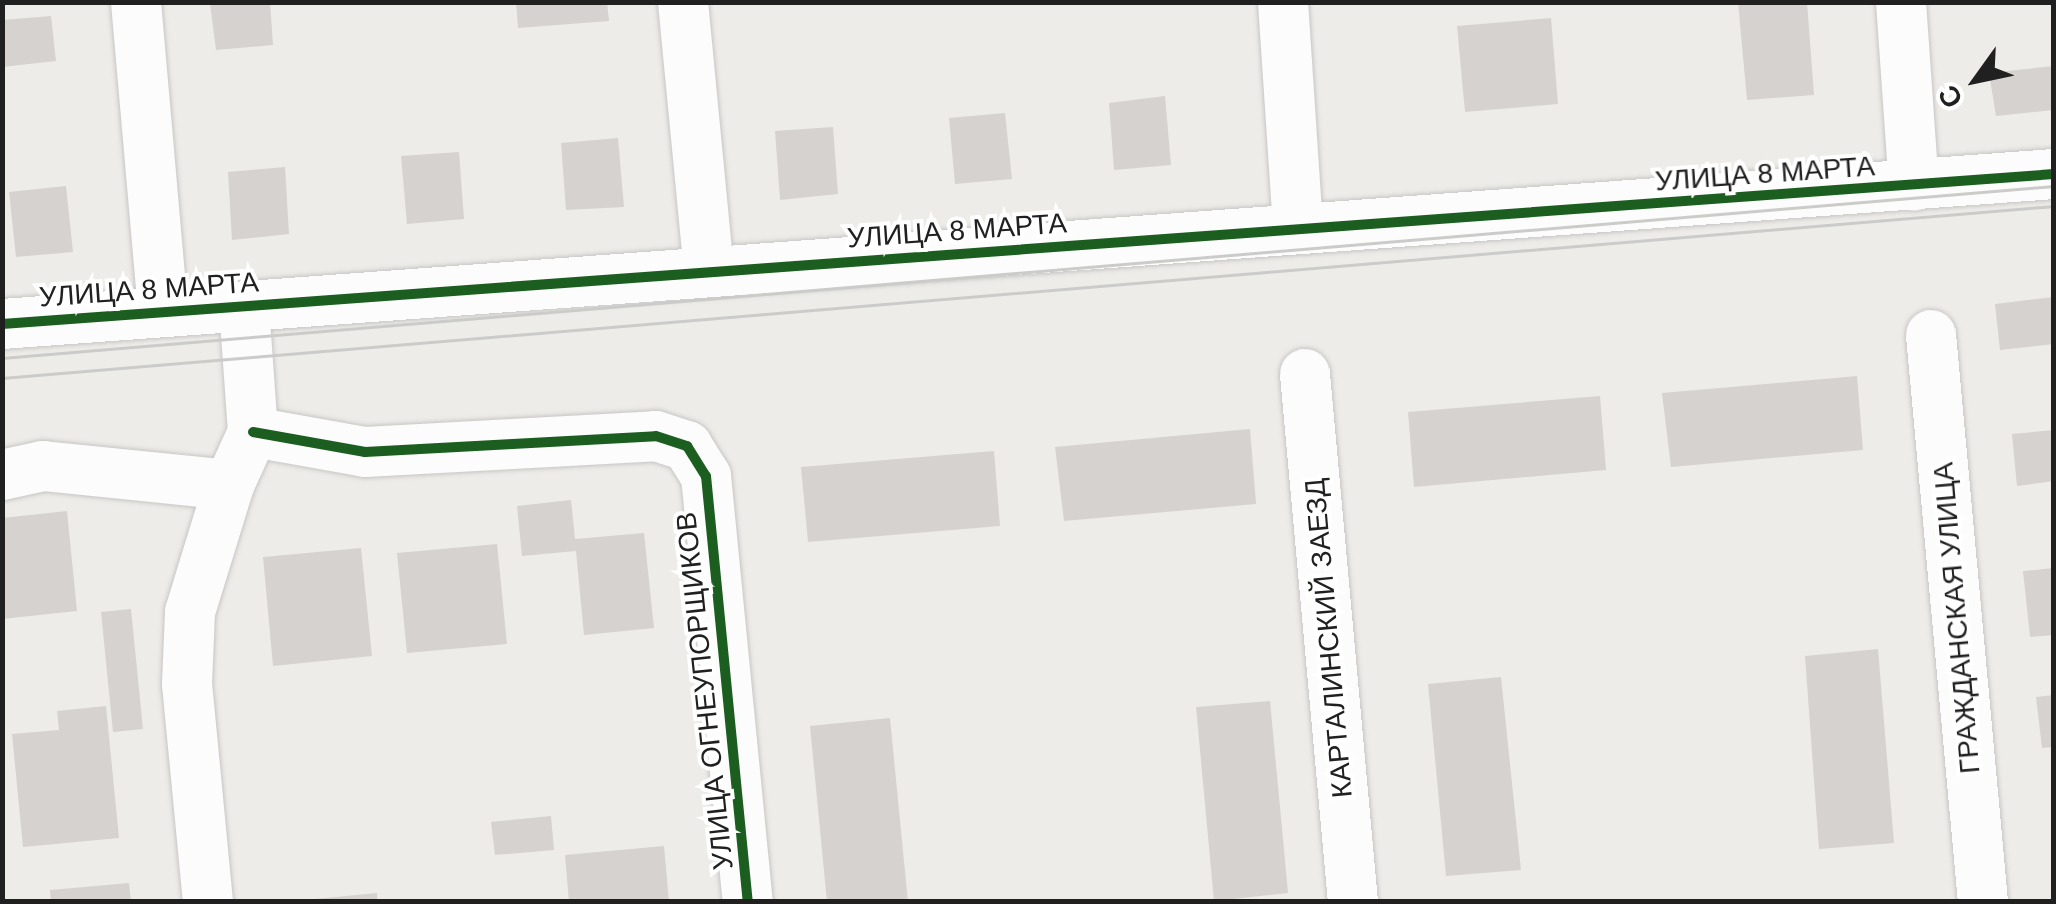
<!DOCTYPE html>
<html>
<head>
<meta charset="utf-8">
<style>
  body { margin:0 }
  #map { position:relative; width:2056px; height:904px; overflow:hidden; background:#eeece9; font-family:Helvetica,sans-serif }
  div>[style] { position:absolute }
  .building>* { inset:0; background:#d5d2d0 }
  .roads { filter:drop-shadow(0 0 2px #c7c6c5) drop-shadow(0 0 2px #c7c6c5) }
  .minor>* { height:50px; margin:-25px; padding:0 25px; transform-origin:25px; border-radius:25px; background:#fcfcfc }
  .tram>* { height:2.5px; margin:-1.25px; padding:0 1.25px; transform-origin:1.25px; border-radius:1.25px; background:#cbcbca }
  .cycleway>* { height:10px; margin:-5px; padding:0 5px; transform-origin:5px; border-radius:5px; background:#1b5e20 }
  span { translate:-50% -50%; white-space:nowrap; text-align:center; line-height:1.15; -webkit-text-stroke:8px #fff; paint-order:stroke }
  .street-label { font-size:28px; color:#202020 }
  .frame { position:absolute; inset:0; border:5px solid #202020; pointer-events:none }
  .north { position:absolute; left:1926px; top:30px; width:100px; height:100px; -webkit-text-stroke:8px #fff; paint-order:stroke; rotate:237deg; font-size:28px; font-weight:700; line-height:40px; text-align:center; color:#202020 }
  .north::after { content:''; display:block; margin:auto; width:35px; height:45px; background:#202020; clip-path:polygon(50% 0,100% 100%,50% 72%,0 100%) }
</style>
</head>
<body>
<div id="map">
  <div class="building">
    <div style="clip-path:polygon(270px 2px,273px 45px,216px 50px,210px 3px)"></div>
    <div style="clip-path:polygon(516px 2px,607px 2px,609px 21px,518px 28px)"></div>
    <div style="clip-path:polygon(1738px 2px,1807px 2px,1814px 95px,1747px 100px)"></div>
    <div style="clip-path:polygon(51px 16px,56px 61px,2px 67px,2px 20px)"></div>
    <div style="clip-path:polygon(1551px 18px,1558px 104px,1465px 112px,1457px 26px)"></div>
    <div style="clip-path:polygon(2054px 66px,2054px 110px,1996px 116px,1989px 73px)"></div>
    <div style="clip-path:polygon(1165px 96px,1171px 165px,1114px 170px,1109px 103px)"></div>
    <div style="clip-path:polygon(1005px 113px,1012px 179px,955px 184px,949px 118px)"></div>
    <div style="clip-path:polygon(833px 127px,838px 194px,780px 200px,775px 131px)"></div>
    <div style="clip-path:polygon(618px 138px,624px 207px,566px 210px,561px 143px)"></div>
    <div style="clip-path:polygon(459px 152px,464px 219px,407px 224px,401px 156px)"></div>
    <div style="clip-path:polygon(285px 167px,289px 234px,232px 240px,228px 172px)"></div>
    <div style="clip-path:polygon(66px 186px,73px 252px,16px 257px,9px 192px)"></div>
    <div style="clip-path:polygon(2054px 297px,2054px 344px,2000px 350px,1995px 304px)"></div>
    <div style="clip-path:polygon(1857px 376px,1863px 450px,1671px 467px,1662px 393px)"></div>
    <div style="clip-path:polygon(1600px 396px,1606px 470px,1414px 487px,1408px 412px)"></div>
    <div style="clip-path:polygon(1250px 429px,1256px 504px,1064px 521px,1055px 447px)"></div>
    <div style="clip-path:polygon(2054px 430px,2054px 481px,2017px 486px,2012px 434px)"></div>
    <div style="clip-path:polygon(994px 451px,1000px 526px,808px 542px,801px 467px)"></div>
    <div style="clip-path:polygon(571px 500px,575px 539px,644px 533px,654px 628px,584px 635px,576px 551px,522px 556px,517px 506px)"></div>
    <div style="clip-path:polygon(67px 511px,77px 611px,2px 619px,2px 518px)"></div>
    <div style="clip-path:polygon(497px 544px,507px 644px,407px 653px,397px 553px)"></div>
    <div style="clip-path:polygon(361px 548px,372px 656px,273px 666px,263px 557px)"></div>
    <div style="clip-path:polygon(2054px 568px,2054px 635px,2030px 637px,2023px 571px)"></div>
    <div style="clip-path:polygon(131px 609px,143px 729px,113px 732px,101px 612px)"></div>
    <div style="clip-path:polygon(1878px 649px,1894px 843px,1819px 849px,1805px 656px)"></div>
    <div style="clip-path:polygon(1501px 677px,1521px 870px,1446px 876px,1428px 684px)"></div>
    <div style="clip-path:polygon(2054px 695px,2054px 747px,2042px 748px,2036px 697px)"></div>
    <div style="clip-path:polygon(1270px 701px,1288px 893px,1214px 901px,1196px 707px)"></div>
    <div style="clip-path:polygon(106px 706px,119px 838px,23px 847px,12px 734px,59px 730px,57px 711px)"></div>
    <div style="clip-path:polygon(890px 718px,908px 902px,827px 902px,810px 726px)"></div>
    <div style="clip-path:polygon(551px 816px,554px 850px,495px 855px,491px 822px)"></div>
    <div style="clip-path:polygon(664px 846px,669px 902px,569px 902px,565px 855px)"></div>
    <div style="clip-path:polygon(129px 883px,131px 902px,51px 902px,50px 890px)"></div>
    <div style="clip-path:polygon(377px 893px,377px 902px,315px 902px,315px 899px)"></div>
  </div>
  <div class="roads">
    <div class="minor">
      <div style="left:136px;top:2px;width:310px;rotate:85deg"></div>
      <div style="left:683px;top:2px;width:270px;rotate:84.5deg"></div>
      <div style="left:1283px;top:2px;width:227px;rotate:86.2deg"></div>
      <div style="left:1901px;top:2px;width:184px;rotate:86deg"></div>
      <div style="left:2px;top:324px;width:2057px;rotate:-4.18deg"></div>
      <div style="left:1931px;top:335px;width:569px;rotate:84.76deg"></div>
      <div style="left:1305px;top:374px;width:530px;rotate:84.81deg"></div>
      <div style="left:253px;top:432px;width:114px;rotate:10.1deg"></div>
      <div style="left:365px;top:452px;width:291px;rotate:-3.1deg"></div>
      <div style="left:656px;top:436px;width:33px;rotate:18deg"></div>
      <div style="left:687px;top:446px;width:36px;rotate:58deg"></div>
      <div style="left:706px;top:476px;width:428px;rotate:84.4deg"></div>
      <div style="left:2px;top:475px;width:42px;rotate:-12.4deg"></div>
      <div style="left:43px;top:466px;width:187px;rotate:5.8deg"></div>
      <div style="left:208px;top:902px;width:219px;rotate:-95.5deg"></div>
      <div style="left:187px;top:684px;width:72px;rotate:-87.6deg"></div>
      <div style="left:190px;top:612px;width:133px;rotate:-72.9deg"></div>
      <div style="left:229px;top:485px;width:58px;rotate:-65.6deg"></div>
      <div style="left:253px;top:432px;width:126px;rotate:-94.1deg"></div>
    </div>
  </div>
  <div class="tram">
    <div style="left:2px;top:358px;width:2059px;rotate:-4.79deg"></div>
    <div style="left:2px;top:378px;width:2059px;rotate:-4.79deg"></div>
  </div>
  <div class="cycleway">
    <div style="left:2px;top:324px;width:2057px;rotate:-4.18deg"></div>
    <div style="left:253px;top:432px;width:114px;rotate:10.1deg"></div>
    <div style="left:365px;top:452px;width:291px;rotate:-3.1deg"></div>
    <div style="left:656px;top:436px;width:33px;rotate:18deg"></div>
    <div style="left:687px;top:446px;width:36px;rotate:58deg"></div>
    <div style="left:706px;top:476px;width:428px;rotate:84.4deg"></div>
  </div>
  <div class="street-label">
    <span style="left:1765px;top:174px;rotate:-4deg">УЛИЦА 8 МАРТА</span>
    <span style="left:957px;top:231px;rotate:-4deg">УЛИЦА 8 МАРТА</span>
    <span style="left:149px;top:290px;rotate:-4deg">УЛИЦА 8 МАРТА</span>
    <span style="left:1957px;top:618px;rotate:-95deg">ГРАЖДАНСКАЯ УЛИЦА</span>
    <span style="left:1329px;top:638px;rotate:-95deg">КАРТАЛИНСКИЙ ЗАЕЗД</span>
    <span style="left:705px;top:691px;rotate:-96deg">УЛИЦА ОГНЕУПОРЩИКОВ</span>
  </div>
  <div class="frame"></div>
  <div class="north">С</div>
</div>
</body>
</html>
